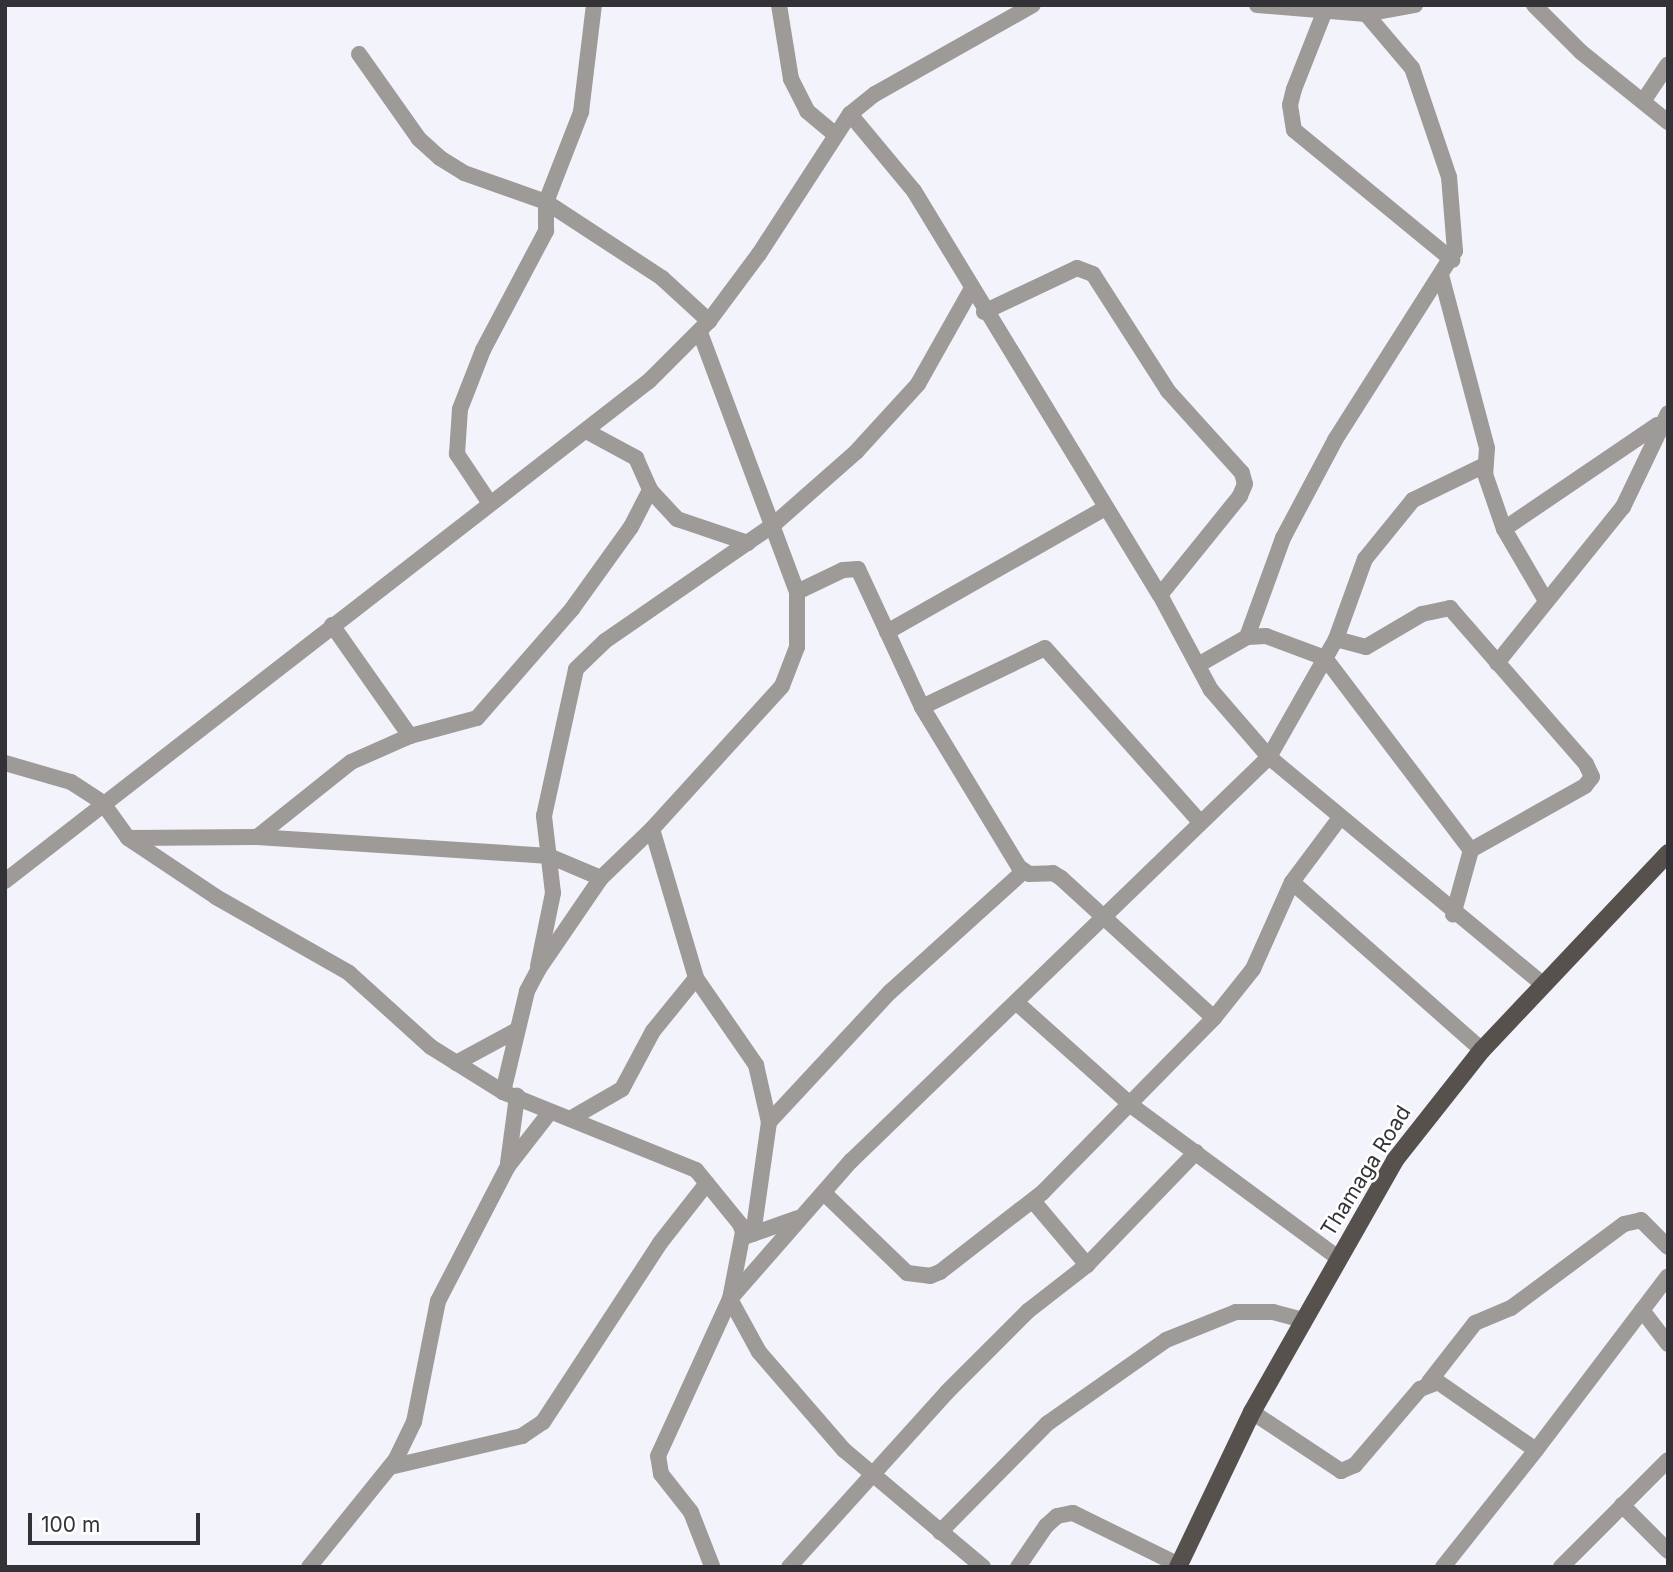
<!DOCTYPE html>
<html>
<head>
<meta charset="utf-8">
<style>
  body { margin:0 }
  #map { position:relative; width:1673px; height:1572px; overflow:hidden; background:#f3f3fc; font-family:Inter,sans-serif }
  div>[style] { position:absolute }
  .minor>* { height:16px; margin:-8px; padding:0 8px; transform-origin:8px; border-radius:8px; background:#9d9a97 }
  .major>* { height:18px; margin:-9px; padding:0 9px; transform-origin:9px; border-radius:9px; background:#56514c }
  span { translate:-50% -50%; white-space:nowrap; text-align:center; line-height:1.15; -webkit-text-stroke:5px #fff; paint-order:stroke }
  .street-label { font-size:21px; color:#333337 }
  .frame { position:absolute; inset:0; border:7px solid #333337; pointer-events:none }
  .scale { position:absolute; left:28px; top:1513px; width:172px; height:32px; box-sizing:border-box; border:4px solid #333337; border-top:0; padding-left:9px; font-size:21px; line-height:24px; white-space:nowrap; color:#333337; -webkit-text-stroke:5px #fff; paint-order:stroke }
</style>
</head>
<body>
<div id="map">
  <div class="minor">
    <div style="left:779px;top:5px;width:75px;rotate:80.8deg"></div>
    <div style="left:791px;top:79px;width:36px;rotate:63deg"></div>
    <div style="left:807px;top:111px;width:35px;rotate:40deg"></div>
    <div style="left:1257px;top:5px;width:109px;rotate:4.7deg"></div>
    <div style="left:1366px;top:14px;width:50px;rotate:-10.4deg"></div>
    <div style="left:1534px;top:5px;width:66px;rotate:45deg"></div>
    <div style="left:1581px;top:52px;width:112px;rotate:38.8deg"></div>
    <div style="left:1324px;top:13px;width:82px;rotate:111.5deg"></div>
    <div style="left:1294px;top:89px;width:16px;rotate:104deg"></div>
    <div style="left:1290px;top:105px;width:25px;rotate:81deg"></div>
    <div style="left:1294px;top:130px;width:205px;rotate:39.4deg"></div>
    <div style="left:359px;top:54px;width:104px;rotate:54.8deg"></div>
    <div style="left:419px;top:139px;width:28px;rotate:42deg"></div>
    <div style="left:440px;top:158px;width:28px;rotate:32deg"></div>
    <div style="left:464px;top:173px;width:87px;rotate:19.5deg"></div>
    <div style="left:546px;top:202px;width:139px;rotate:33.2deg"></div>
    <div style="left:662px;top:278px;width:64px;rotate:42.5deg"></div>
    <div style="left:1644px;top:100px;width:43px;rotate:-56.3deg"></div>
    <div style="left:850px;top:114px;width:100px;rotate:50.3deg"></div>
    <div style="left:914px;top:191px;width:473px;rotate:58.7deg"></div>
    <div style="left:1160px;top:595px;width:108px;rotate:61.8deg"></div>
    <div style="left:1211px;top:690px;width:89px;rotate:49.1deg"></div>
    <div style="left:1269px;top:757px;width:355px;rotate:39.7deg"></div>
    <div style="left:1441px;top:275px;width:179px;rotate:75.1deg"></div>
    <div style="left:1487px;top:448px;width:26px;rotate:94deg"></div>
    <div style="left:1485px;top:474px;width:58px;rotate:70.9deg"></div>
    <div style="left:1504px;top:529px;width:83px;rotate:59.7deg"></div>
    <div style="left:984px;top:312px;width:103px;rotate:-25.3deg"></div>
    <div style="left:1077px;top:268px;width:17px;rotate:21deg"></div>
    <div style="left:1093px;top:274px;width:139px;rotate:57.3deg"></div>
    <div style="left:1168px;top:391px;width:110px;rotate:47.9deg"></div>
    <div style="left:1242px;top:473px;width:11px;rotate:75deg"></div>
    <div style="left:1245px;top:484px;width:13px;rotate:113deg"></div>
    <div style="left:1240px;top:496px;width:127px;rotate:128.9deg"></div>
    <div style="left:588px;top:432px;width:55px;rotate:28.4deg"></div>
    <div style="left:636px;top:458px;width:35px;rotate:66deg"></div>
    <div style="left:650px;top:490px;width:40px;rotate:47deg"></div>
    <div style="left:677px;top:519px;width:75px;rotate:18.7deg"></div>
    <div style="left:489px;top:502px;width:58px;rotate:-123.7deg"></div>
    <div style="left:457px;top:454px;width:45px;rotate:-86.2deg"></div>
    <div style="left:460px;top:409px;width:63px;rotate:-68.7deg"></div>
    <div style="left:483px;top:350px;width:135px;rotate:-62.1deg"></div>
    <div style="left:546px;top:231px;width:29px;rotate:-90deg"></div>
    <div style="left:546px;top:202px;width:97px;rotate:-68.7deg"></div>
    <div style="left:581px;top:112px;width:108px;rotate:-83.1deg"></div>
    <div style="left:1504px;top:529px;width:185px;rotate:-34.2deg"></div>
    <div style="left:797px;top:592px;width:51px;rotate:-25.6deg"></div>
    <div style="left:843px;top:570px;width:15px;rotate:-4deg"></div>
    <div style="left:858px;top:569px;width:152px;rotate:65.1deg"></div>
    <div style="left:922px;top:707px;width:187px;rotate:58.8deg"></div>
    <div style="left:1019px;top:867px;width:12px;rotate:35deg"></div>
    <div style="left:1029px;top:874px;width:24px;rotate:-2deg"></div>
    <div style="left:1053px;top:873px;width:9px;rotate:32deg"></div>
    <div style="left:1061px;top:878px;width:207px;rotate:42.5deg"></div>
    <div style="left:332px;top:625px;width:136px;rotate:54.9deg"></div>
    <div style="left:887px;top:632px;width:251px;rotate:-29.6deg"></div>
    <div style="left:1247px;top:637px;width:105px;rotate:-70deg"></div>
    <div style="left:1283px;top:538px;width:111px;rotate:-62deg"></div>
    <div style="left:1335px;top:440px;width:224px;rotate:-57.6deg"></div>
    <div style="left:1455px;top:251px;width:74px;rotate:-94.6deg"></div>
    <div style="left:1449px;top:177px;width:115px;rotate:-108.7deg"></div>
    <div style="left:1412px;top:68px;width:71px;rotate:-130.4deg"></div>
    <div style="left:1336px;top:639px;width:31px;rotate:15deg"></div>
    <div style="left:1366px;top:647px;width:65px;rotate:-30.5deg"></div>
    <div style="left:1422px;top:614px;width:29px;rotate:-12deg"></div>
    <div style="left:1450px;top:608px;width:207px;rotate:48.9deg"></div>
    <div style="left:1586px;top:764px;width:14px;rotate:65deg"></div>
    <div style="left:1592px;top:777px;width:11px;rotate:128deg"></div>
    <div style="left:1585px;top:786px;width:131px;rotate:150.7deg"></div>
    <div style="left:1497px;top:663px;width:201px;rotate:-51.1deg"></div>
    <div style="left:1623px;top:507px;width:104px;rotate:-64.4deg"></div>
    <div style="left:1198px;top:665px;width:56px;rotate:-29.7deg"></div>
    <div style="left:1247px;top:637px;width:19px;rotate:-3deg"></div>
    <div style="left:1266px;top:636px;width:63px;rotate:20.4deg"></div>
    <div style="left:1325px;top:658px;width:241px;rotate:52.8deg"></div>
    <div style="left:1471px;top:850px;width:67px;rotate:105.5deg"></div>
    <div style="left:922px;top:707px;width:136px;rotate:-25.6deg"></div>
    <div style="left:1045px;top:648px;width:232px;rotate:48.3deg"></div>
    <div style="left:5px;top:763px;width:69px;rotate:16.1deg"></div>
    <div style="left:71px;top:782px;width:37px;rotate:33deg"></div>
    <div style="left:102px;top:802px;width:44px;rotate:54.2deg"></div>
    <div style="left:128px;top:838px;width:106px;rotate:33.8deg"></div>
    <div style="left:216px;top:897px;width:153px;rotate:29.7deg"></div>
    <div style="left:349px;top:973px;width:110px;rotate:42.1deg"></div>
    <div style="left:431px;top:1047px;width:85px;rotate:32deg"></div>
    <div style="left:503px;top:1092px;width:208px;rotate:22deg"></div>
    <div style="left:696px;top:1170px;width:70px;rotate:50.8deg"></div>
    <div style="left:740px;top:1224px;width:9px;rotate:69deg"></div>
    <div style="left:743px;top:1232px;width:68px;rotate:101deg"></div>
    <div style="left:730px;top:1299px;width:60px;rotate:61.3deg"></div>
    <div style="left:759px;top:1352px;width:130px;rotate:49.1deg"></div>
    <div style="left:844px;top:1450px;width:182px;rotate:40.1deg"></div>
    <div style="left:652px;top:829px;width:155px;rotate:73.5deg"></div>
    <div style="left:696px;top:978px;width:106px;rotate:55.4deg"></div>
    <div style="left:756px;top:1065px;width:58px;rotate:77.2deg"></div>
    <div style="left:769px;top:1122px;width:113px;rotate:98.1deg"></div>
    <div style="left:257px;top:837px;width:120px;rotate:-38.6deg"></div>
    <div style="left:351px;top:762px;width:64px;rotate:-23.8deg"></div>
    <div style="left:410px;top:736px;width:69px;rotate:-15deg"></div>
    <div style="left:477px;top:718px;width:145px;rotate:-48.9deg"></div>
    <div style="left:572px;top:609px;width:101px;rotate:-54.3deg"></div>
    <div style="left:631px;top:527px;width:42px;rotate:-62.8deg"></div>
    <div style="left:128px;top:838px;width:129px;rotate:-0.4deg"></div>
    <div style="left:257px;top:837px;width:293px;rotate:3.7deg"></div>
    <div style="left:549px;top:856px;width:56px;rotate:22.9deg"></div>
    <div style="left:5px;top:881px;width:815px;rotate:-37.83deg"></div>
    <div style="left:649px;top:381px;width:85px;rotate:-45deg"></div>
    <div style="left:709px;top:321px;width:84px;rotate:-53.3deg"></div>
    <div style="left:759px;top:254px;width:167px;rotate:-57deg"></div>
    <div style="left:850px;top:114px;width:32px;rotate:-39deg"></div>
    <div style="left:875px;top:94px;width:181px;rotate:-29.4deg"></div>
    <div style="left:1292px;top:882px;width:254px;rotate:41.5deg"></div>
    <div style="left:538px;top:966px;width:75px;rotate:-78.4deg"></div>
    <div style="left:553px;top:893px;width:78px;rotate:-96.7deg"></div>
    <div style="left:544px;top:816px;width:150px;rotate:-77.7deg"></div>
    <div style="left:576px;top:669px;width:40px;rotate:-44deg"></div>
    <div style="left:605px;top:641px;width:203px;rotate:-34.6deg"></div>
    <div style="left:772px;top:526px;width:112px;rotate:-41.4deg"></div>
    <div style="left:856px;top:452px;width:92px;rotate:-47.6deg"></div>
    <div style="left:918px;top:384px;width:108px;rotate:-60.6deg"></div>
    <div style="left:1017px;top:1003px;width:154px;rotate:41.8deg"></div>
    <div style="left:1132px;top:1106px;width:256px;rotate:36.4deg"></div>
    <div style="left:456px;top:1063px;width:69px;rotate:-28.4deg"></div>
    <div style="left:503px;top:1092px;width:104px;rotate:-76.6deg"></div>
    <div style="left:527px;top:991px;width:24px;rotate:-62deg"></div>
    <div style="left:538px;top:970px;width:112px;rotate:-55.6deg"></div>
    <div style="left:601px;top:878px;width:71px;rotate:-43.9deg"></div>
    <div style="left:652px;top:829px;width:193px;rotate:-47.7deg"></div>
    <div style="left:782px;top:686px;width:42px;rotate:-69deg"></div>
    <div style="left:797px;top:647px;width:55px;rotate:-90deg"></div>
    <div style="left:797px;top:592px;width:277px;rotate:-110.5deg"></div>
    <div style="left:570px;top:1119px;width:60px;rotate:-30deg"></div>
    <div style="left:622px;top:1089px;width:66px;rotate:-61.9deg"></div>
    <div style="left:653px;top:1031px;width:68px;rotate:-50.9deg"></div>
    <div style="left:769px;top:1122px;width:178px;rotate:-47.1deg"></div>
    <div style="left:890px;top:992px;width:179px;rotate:-42.1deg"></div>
    <div style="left:508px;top:1163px;width:68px;rotate:-82.3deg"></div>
    <div style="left:824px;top:1193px;width:115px;rotate:43.9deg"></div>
    <div style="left:907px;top:1273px;width:23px;rotate:7deg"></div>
    <div style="left:930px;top:1276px;width:11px;rotate:-22deg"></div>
    <div style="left:940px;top:1272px;width:130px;rotate:-37.8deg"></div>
    <div style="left:1043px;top:1192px;width:244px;rotate:-45.5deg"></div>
    <div style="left:1214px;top:1018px;width:63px;rotate:-51.5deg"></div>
    <div style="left:1253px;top:969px;width:95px;rotate:-65.9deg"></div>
    <div style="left:1292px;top:882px;width:79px;rotate:-53.3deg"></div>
    <div style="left:1033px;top:1201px;width:84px;rotate:49.8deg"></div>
    <div style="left:747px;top:1236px;width:54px;rotate:-19.4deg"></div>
    <div style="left:1642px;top:1310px;width:43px;rotate:52.6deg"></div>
    <div style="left:1429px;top:1382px;width:75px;rotate:-52.1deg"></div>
    <div style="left:1475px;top:1323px;width:39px;rotate:-23deg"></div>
    <div style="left:1511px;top:1308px;width:141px;rotate:-36.6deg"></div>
    <div style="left:1624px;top:1224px;width:17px;rotate:-13deg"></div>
    <div style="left:1641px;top:1220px;width:38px;rotate:45deg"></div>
    <div style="left:1252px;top:1412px;width:107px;rotate:33.5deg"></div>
    <div style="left:1341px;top:1471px;width:15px;rotate:-23deg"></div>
    <div style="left:1355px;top:1465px;width:100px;rotate:-49.5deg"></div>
    <div style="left:1420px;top:1389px;width:19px;rotate:-21deg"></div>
    <div style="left:1438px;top:1382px;width:119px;rotate:34.8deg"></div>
    <div style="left:1536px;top:1450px;width:218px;rotate:-52.8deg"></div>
    <div style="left:390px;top:1467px;width:136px;rotate:-13.2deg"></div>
    <div style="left:522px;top:1436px;width:25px;rotate:-34deg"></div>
    <div style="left:543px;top:1422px;width:214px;rotate:-56.8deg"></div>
    <div style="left:660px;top:1243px;width:76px;rotate:-51.9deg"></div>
    <div style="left:1622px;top:1505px;width:65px;rotate:45deg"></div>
    <div style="left:940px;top:1532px;width:153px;rotate:-45.3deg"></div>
    <div style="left:1048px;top:1423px;width:144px;rotate:-35.1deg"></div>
    <div style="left:1166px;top:1340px;width:75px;rotate:-21.8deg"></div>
    <div style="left:1236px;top:1312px;width:37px"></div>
    <div style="left:1273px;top:1312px;width:31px;rotate:15deg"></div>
    <div style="left:712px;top:1566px;width:58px;rotate:-111.3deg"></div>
    <div style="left:691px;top:1512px;width:48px;rotate:-128.3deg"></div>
    <div style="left:661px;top:1474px;width:18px;rotate:-99deg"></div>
    <div style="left:658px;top:1456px;width:173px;rotate:-65.4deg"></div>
    <div style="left:730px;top:1299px;width:184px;rotate:-48.8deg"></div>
    <div style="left:851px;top:1161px;width:581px;rotate:-44.02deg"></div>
    <div style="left:1269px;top:757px;width:136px;rotate:-60.4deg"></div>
    <div style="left:1336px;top:639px;width:85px;rotate:-70.1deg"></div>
    <div style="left:1365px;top:559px;width:76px;rotate:-50.9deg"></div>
    <div style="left:1413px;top:500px;width:80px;rotate:-25.9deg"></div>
    <div style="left:309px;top:1567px;width:139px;rotate:-51.1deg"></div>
    <div style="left:396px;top:1459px;width:41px;rotate:-64.1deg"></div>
    <div style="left:414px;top:1422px;width:123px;rotate:-78.8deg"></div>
    <div style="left:438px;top:1301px;width:152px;rotate:-62.6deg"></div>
    <div style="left:508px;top:1166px;width:68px;rotate:-52.1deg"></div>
    <div style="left:789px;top:1567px;width:236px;rotate:-47.9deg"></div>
    <div style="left:947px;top:1392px;width:115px;rotate:-45deg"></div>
    <div style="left:1028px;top:1311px;width:75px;rotate:-37.9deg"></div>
    <div style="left:1087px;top:1265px;width:157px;rotate:-46deg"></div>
    <div style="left:1018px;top:1567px;width:50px;rotate:-55.7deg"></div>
    <div style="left:1046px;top:1526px;width:15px;rotate:-42deg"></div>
    <div style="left:1057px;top:1516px;width:16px;rotate:-11deg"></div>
    <div style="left:1073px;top:1513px;width:118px;rotate:26.1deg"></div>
    <div style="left:1443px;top:1567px;width:149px;rotate:-51.5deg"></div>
    <div style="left:1561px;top:1567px;width:151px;rotate:-45deg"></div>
  </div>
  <div class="major">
    <div style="left:1178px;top:1567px;width:172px;rotate:-64.5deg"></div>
    <div style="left:1252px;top:1412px;width:290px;rotate:-60.4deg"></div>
    <div style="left:1395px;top:1160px;width:140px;rotate:-51.7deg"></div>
    <div style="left:1482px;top:1050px;width:271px;rotate:-46.6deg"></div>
  </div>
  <div class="street-label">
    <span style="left:1366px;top:1171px;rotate:-58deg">Thamaga Road</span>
  </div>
  <div class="frame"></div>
  <div class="scale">100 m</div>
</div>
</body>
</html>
